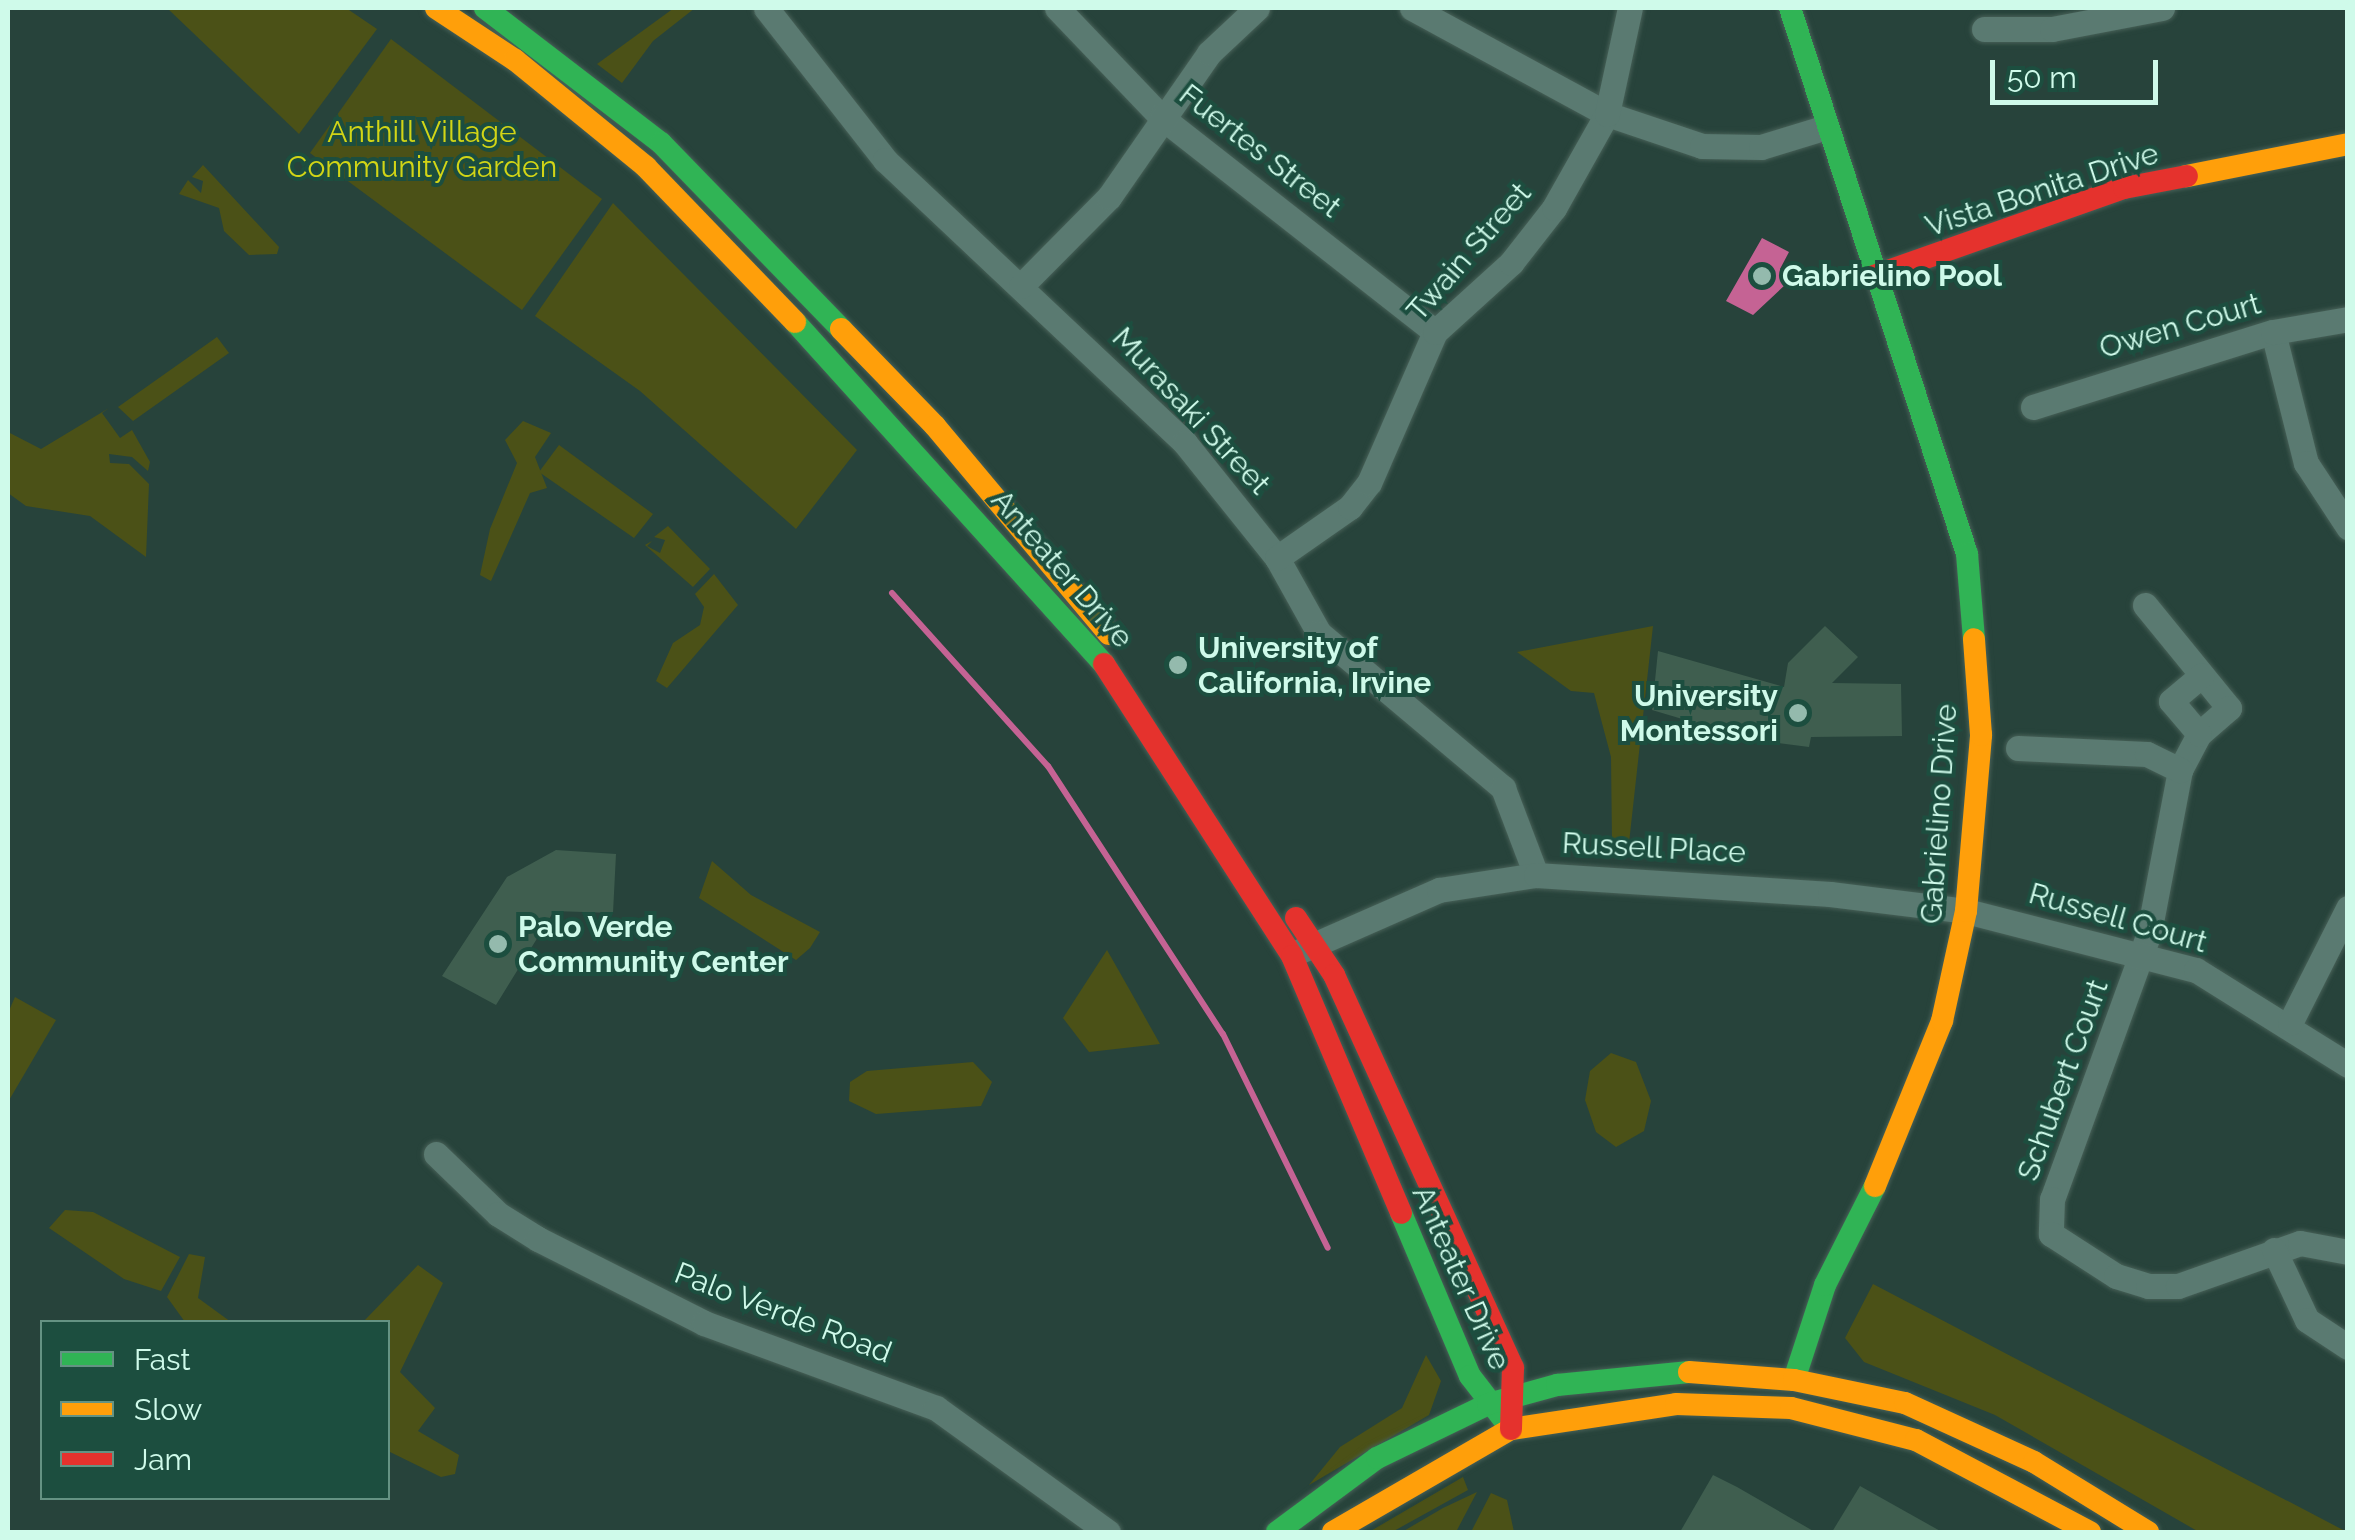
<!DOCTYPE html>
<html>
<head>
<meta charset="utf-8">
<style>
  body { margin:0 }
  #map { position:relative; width:2355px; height:1540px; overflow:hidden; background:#27433b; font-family:Raleway,sans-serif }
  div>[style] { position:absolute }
  .green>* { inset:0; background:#4b5117 }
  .water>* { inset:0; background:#c56394 }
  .stream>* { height:6px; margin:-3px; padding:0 3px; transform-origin:3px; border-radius:3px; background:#c56394 }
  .building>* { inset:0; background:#3f5e4f }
  .roads { filter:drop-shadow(0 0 2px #476057) drop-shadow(0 0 2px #476057) }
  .street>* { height:25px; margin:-12.5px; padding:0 12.5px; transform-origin:12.5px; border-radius:12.5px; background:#5a7a71 }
  .fast>* { height:22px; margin:-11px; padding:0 11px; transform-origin:11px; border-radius:11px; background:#30b455 }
  .slow>* { height:22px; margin:-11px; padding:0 11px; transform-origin:11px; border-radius:11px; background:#ff9f0a }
  .jam>* { height:22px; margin:-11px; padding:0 11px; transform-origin:11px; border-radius:11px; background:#e5322d }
  .dots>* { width:28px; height:28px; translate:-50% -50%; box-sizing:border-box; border:5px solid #1c4e3f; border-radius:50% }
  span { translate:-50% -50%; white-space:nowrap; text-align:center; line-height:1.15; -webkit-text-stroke:8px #1c4e3f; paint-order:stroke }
  .park-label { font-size:30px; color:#d2d516 }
  .street-label { font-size:30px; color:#cffaea }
  .poi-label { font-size:30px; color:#cffaea; font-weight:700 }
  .left { translate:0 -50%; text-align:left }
  .right { translate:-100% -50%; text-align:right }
  .frame { position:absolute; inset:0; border:10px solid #cffaea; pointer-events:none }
  .legend { position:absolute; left:40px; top:1320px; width:350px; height:180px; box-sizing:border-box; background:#1c4e3f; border:2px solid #649383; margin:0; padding:12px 18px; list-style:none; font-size:30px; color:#cffaea }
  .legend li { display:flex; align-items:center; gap:20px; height:50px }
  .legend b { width:50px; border:2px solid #649383 }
  .scale { position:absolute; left:1990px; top:60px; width:168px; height:45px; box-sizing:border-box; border:5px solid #cffaea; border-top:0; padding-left:12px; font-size:30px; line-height:35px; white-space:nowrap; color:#cffaea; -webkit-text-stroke:8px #1c4e3f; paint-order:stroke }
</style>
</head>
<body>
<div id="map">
  <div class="green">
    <div style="clip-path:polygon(167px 8px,346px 8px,377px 29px,299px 134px)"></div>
    <div style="clip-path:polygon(674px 8px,695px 8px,653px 41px,622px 83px,597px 64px)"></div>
    <div style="clip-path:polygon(391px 39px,602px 199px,522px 310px,310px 153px)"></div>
    <div style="clip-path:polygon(203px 165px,279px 247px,277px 254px,249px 255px,224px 231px,219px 208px,179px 194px,188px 180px,201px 193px,203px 181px,192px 177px)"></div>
    <div style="clip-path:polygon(613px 203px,857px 450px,796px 529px,640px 391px,535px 316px)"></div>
    <div style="clip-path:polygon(217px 337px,229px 353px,133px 421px,118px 407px)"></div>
    <div style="clip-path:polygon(109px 408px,102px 413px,120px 438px,132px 430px,150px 462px,148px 471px,132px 457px,109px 454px,110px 463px,129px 464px,149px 484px,146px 557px,90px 516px,26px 506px,8px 493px,8px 432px,41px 449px)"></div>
    <div style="clip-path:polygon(523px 421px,551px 433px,535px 457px,547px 488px,530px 493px,491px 581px,480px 575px,490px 529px,517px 463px,505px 440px)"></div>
    <div style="clip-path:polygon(559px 445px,653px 514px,634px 538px,539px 472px)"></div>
    <div style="clip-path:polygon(668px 526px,710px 569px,693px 587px,645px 545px,652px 541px,647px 546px,660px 553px,665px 540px,654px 537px)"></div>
    <div style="clip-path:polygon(714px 574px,738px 605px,667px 688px,656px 681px,673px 643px,700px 625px,704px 607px,695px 594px)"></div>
    <div style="clip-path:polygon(1653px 626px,1629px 843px,1612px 842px,1611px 757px,1594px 693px,1571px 691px,1517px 652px)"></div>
    <div style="clip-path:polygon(712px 861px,751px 895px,820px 932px,810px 948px,796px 960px,699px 898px)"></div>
    <div style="clip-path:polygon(1107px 950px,1128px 987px,1160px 1044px,1089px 1052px,1063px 1018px)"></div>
    <div style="clip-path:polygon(15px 997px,56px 1020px,8px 1102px,8px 1013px)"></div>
    <div style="clip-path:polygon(1611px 1053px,1636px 1062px,1651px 1101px,1644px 1131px,1616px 1147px,1596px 1132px,1585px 1100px,1590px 1071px)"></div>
    <div style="clip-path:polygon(973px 1062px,992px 1082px,981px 1106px,876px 1114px,849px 1101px,850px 1082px,867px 1071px)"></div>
    <div style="clip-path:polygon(65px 1210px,93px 1212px,180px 1257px,161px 1291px,124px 1279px,49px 1228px)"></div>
    <div style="clip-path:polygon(189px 1254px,205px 1257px,198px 1298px,231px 1322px,185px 1322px,167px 1297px)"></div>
    <div style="clip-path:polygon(418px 1265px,443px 1283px,400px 1372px,435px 1408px,418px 1431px,459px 1455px,455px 1474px,441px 1477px,388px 1451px,388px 1322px,363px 1322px)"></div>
    <div style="clip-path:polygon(1873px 1284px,2347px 1532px,2199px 1532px,1995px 1415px,1864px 1362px,1845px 1338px)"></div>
    <div style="clip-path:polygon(1426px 1355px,1441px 1381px,1429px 1415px,1309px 1485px,1340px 1447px,1402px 1408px)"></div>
    <div style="clip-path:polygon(1463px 1477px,1468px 1490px,1392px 1532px,1369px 1532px)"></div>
    <div style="clip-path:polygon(1477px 1492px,1456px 1532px,1402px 1532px,1443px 1508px)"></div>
    <div style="clip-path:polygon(1491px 1493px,1507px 1500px,1514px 1532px,1471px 1532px)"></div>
  </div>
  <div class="water">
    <div style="clip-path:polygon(1762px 238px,1789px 252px,1780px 269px,1786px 284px,1753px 315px,1726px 301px)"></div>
  </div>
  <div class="stream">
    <div style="left:892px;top:593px;width:233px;rotate:48deg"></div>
    <div style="left:1048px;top:766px;width:320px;rotate:56.9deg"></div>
    <div style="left:1223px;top:1034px;width:238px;rotate:63.9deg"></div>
  </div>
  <div class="building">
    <div style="clip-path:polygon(1825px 626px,1858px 657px,1832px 683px,1901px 684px,1902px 736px,1811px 737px,1809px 747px,1688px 731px,1689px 721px,1652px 710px,1658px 651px,1784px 687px,1788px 663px)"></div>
    <div style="clip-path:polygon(556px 850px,616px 854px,613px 913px,554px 911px,496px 1005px,442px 976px,507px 877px)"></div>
    <div style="clip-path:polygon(1713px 1475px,1737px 1487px,1815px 1532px,1680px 1532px)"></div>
    <div style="clip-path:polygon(1860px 1486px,1942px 1532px,1832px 1532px)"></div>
  </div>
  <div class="roads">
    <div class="street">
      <div style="left:766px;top:8px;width:193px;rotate:51.9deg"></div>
      <div style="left:885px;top:160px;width:412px;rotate:43.3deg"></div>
      <div style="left:1185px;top:443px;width:147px;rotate:51.3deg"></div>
      <div style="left:1277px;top:558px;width:86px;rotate:60.8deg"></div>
      <div style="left:1319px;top:633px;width:241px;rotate:40.1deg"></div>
      <div style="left:1503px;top:788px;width:93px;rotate:69.2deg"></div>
      <div style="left:1057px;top:8px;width:151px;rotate:46.3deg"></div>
      <div style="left:1161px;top:117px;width:348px;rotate:38.1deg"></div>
      <div style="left:1412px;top:8px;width:222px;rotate:28.5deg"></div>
      <div style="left:1607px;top:114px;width:100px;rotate:18.6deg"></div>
      <div style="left:1702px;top:146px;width:59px;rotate:1deg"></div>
      <div style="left:1761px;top:147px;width:65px;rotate:-17deg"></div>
      <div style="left:1984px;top:29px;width:68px"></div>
      <div style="left:2052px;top:29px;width:112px;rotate:-10.8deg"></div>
      <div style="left:1021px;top:286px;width:125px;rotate:-45.3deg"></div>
      <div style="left:1109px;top:197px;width:175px;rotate:-55.2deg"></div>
      <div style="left:1209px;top:53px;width:66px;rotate:-43.2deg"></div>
      <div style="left:2273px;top:332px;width:135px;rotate:75.9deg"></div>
      <div style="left:2306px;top:463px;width:77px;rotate:56.7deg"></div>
      <div style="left:2033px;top:407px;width:251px;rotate:-17.4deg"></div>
      <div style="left:2273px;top:332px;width:76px;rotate:-9.8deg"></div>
      <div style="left:1277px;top:558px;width:89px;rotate:-34.9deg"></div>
      <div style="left:1350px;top:507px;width:31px;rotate:-52deg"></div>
      <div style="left:1369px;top:483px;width:165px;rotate:-66.4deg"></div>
      <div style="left:1435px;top:332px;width:103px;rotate:-42.2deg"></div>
      <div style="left:1511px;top:263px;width:70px;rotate:-52deg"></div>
      <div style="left:1554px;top:208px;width:108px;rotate:-60.6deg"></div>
      <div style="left:1607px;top:114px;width:108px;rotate:-77.8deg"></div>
      <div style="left:2145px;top:605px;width:133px;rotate:50.8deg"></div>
      <div style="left:2229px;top:708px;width:40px;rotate:139deg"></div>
      <div style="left:2199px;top:734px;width:41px;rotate:117.8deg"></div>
      <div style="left:2180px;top:770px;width:166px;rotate:100.8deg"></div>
      <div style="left:2149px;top:933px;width:283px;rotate:110deg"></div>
      <div style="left:2052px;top:1199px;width:35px;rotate:92deg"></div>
      <div style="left:2051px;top:1234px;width:77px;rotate:32.9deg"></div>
      <div style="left:2116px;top:1276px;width:34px;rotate:17deg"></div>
      <div style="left:2148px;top:1286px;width:30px"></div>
      <div style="left:2178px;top:1286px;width:129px;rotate:-19.4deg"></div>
      <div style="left:2300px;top:1243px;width:49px;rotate:10.6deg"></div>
      <div style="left:2199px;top:734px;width:43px;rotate:-130.3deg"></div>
      <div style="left:2171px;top:701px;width:40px;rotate:-40deg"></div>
      <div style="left:2018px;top:748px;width:129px;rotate:2.7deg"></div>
      <div style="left:2147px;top:754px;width:37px;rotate:26deg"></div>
      <div style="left:1300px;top:951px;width:152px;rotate:-23.7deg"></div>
      <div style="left:1439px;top:890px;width:98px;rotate:-8.8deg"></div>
      <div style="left:1536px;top:875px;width:295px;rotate:3.7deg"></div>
      <div style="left:1830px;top:894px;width:137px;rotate:7.1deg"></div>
      <div style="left:1966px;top:911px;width:237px;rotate:14.4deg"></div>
      <div style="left:2196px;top:970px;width:179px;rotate:32deg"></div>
      <div style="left:2290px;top:1023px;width:129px;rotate:-63.2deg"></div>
      <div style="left:436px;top:1154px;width:86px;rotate:44.1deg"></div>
      <div style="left:498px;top:1214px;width:47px;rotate:32deg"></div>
      <div style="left:538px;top:1239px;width:186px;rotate:26.8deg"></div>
      <div style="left:704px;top:1323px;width:247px;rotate:20.1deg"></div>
      <div style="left:936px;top:1408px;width:212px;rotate:35.8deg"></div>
      <div style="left:2274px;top:1250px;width:77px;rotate:64.8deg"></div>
      <div style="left:2307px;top:1320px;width:49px;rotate:33.4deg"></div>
    </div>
    <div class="fast">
      <div style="left:485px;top:8px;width:222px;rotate:37.5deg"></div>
      <div style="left:661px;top:143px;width:259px;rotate:45.9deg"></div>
      <div style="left:1790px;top:8px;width:574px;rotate:72.04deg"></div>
      <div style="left:1967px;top:554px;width:85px;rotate:85.3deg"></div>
      <div style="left:795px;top:322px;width:461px;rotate:47.9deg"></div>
      <div style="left:1401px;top:1213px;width:177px;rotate:67.1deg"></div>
      <div style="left:1470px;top:1376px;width:67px;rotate:52.3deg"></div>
      <div style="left:1794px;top:1380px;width:100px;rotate:-71.9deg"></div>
      <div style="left:1825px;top:1285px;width:111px;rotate:-63.2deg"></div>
      <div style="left:1277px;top:1532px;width:124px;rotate:-36.5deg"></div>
      <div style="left:1377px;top:1458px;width:123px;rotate:-25.9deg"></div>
      <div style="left:1488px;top:1404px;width:72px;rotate:-15.4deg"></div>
      <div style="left:1557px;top:1385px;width:133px;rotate:-5.6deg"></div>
    </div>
    <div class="slow">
      <div style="left:436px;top:8px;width:95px;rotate:33.4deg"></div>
      <div style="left:515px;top:60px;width:169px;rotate:39.2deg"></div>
      <div style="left:646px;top:167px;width:215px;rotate:46.1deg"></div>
      <div style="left:2187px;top:176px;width:164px;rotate:-11.2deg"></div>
      <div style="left:841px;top:329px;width:135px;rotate:45.9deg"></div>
      <div style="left:935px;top:426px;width:271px;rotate:50.1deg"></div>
      <div style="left:1875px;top:1186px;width:178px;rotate:-67.9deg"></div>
      <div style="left:1942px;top:1021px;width:113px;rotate:-77.7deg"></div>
      <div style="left:1966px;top:911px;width:177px;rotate:-85.1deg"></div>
      <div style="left:1981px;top:735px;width:96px;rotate:-94.2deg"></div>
      <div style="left:1689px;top:1372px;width:105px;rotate:4.4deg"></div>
      <div style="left:1794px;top:1380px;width:113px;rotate:11.7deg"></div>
      <div style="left:1905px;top:1403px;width:142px;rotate:24.6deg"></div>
      <div style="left:2034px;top:1462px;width:134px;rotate:31.6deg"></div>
      <div style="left:1333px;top:1532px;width:206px;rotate:-30.1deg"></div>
      <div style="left:1511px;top:1429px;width:167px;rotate:-8.6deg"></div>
      <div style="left:1676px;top:1404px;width:115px;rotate:2deg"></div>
      <div style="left:1791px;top:1408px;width:129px;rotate:14.4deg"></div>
      <div style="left:1916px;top:1440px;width:197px;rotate:27.9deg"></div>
    </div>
    <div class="jam">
      <div style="left:1874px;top:276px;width:265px;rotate:-19.4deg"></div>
      <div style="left:2124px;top:188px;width:64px;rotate:-10.8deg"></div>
      <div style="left:1104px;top:664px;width:347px;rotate:57.2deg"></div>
      <div style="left:1292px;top:956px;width:279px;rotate:67deg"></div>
      <div style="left:1296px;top:918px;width:69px;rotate:56.3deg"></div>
      <div style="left:1334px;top:975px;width:432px;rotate:65.5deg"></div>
      <div style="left:1513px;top:1368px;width:61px;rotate:91.9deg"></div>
    </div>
  </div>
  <div class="dots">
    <div style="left:1762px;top:276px;background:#94baad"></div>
    <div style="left:1178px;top:665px;background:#94baad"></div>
    <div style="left:1798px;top:713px;background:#94baad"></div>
    <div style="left:498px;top:944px;background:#94baad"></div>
  </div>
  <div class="park-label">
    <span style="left:422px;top:149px">Anthill Village<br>Community Garden</span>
  </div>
  <div class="street-label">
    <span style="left:1260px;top:151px;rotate:38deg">Fuertes Street</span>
    <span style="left:2042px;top:190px;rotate:-18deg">Vista Bonita Drive</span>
    <span style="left:1469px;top:252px;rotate:-49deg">Twain Street</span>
    <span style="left:2180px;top:326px;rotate:-16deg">Owen Court</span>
    <span style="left:1191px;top:411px;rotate:47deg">Murasaki Street</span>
    <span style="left:1062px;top:569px;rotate:49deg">Anteater Drive</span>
    <span style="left:1939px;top:814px;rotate:-86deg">Gabrielino Drive</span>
    <span style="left:1654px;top:848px;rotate:3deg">Russell Place</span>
    <span style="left:2118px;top:918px;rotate:16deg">Russell Court</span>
    <span style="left:2063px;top:1080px;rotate:-70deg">Schubert Court</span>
    <span style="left:1461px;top:1278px;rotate:66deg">Anteater Drive</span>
    <span style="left:783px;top:1313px;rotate:21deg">Palo Verde Road</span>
  </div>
  <div class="poi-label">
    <span class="left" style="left:1782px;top:276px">Gabrielino Pool</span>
    <span class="left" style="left:1198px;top:665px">University of<br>California, Irvine</span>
    <span class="right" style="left:1778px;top:713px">University<br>Montessori</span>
    <span class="left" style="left:518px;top:944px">Palo Verde<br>Community Center</span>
  </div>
  <div class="frame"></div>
  <ul class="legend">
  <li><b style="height:12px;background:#30b455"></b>Fast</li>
  <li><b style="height:12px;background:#ff9f0a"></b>Slow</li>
  <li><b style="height:12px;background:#e5322d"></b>Jam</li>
  </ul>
  <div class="scale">50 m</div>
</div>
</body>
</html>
